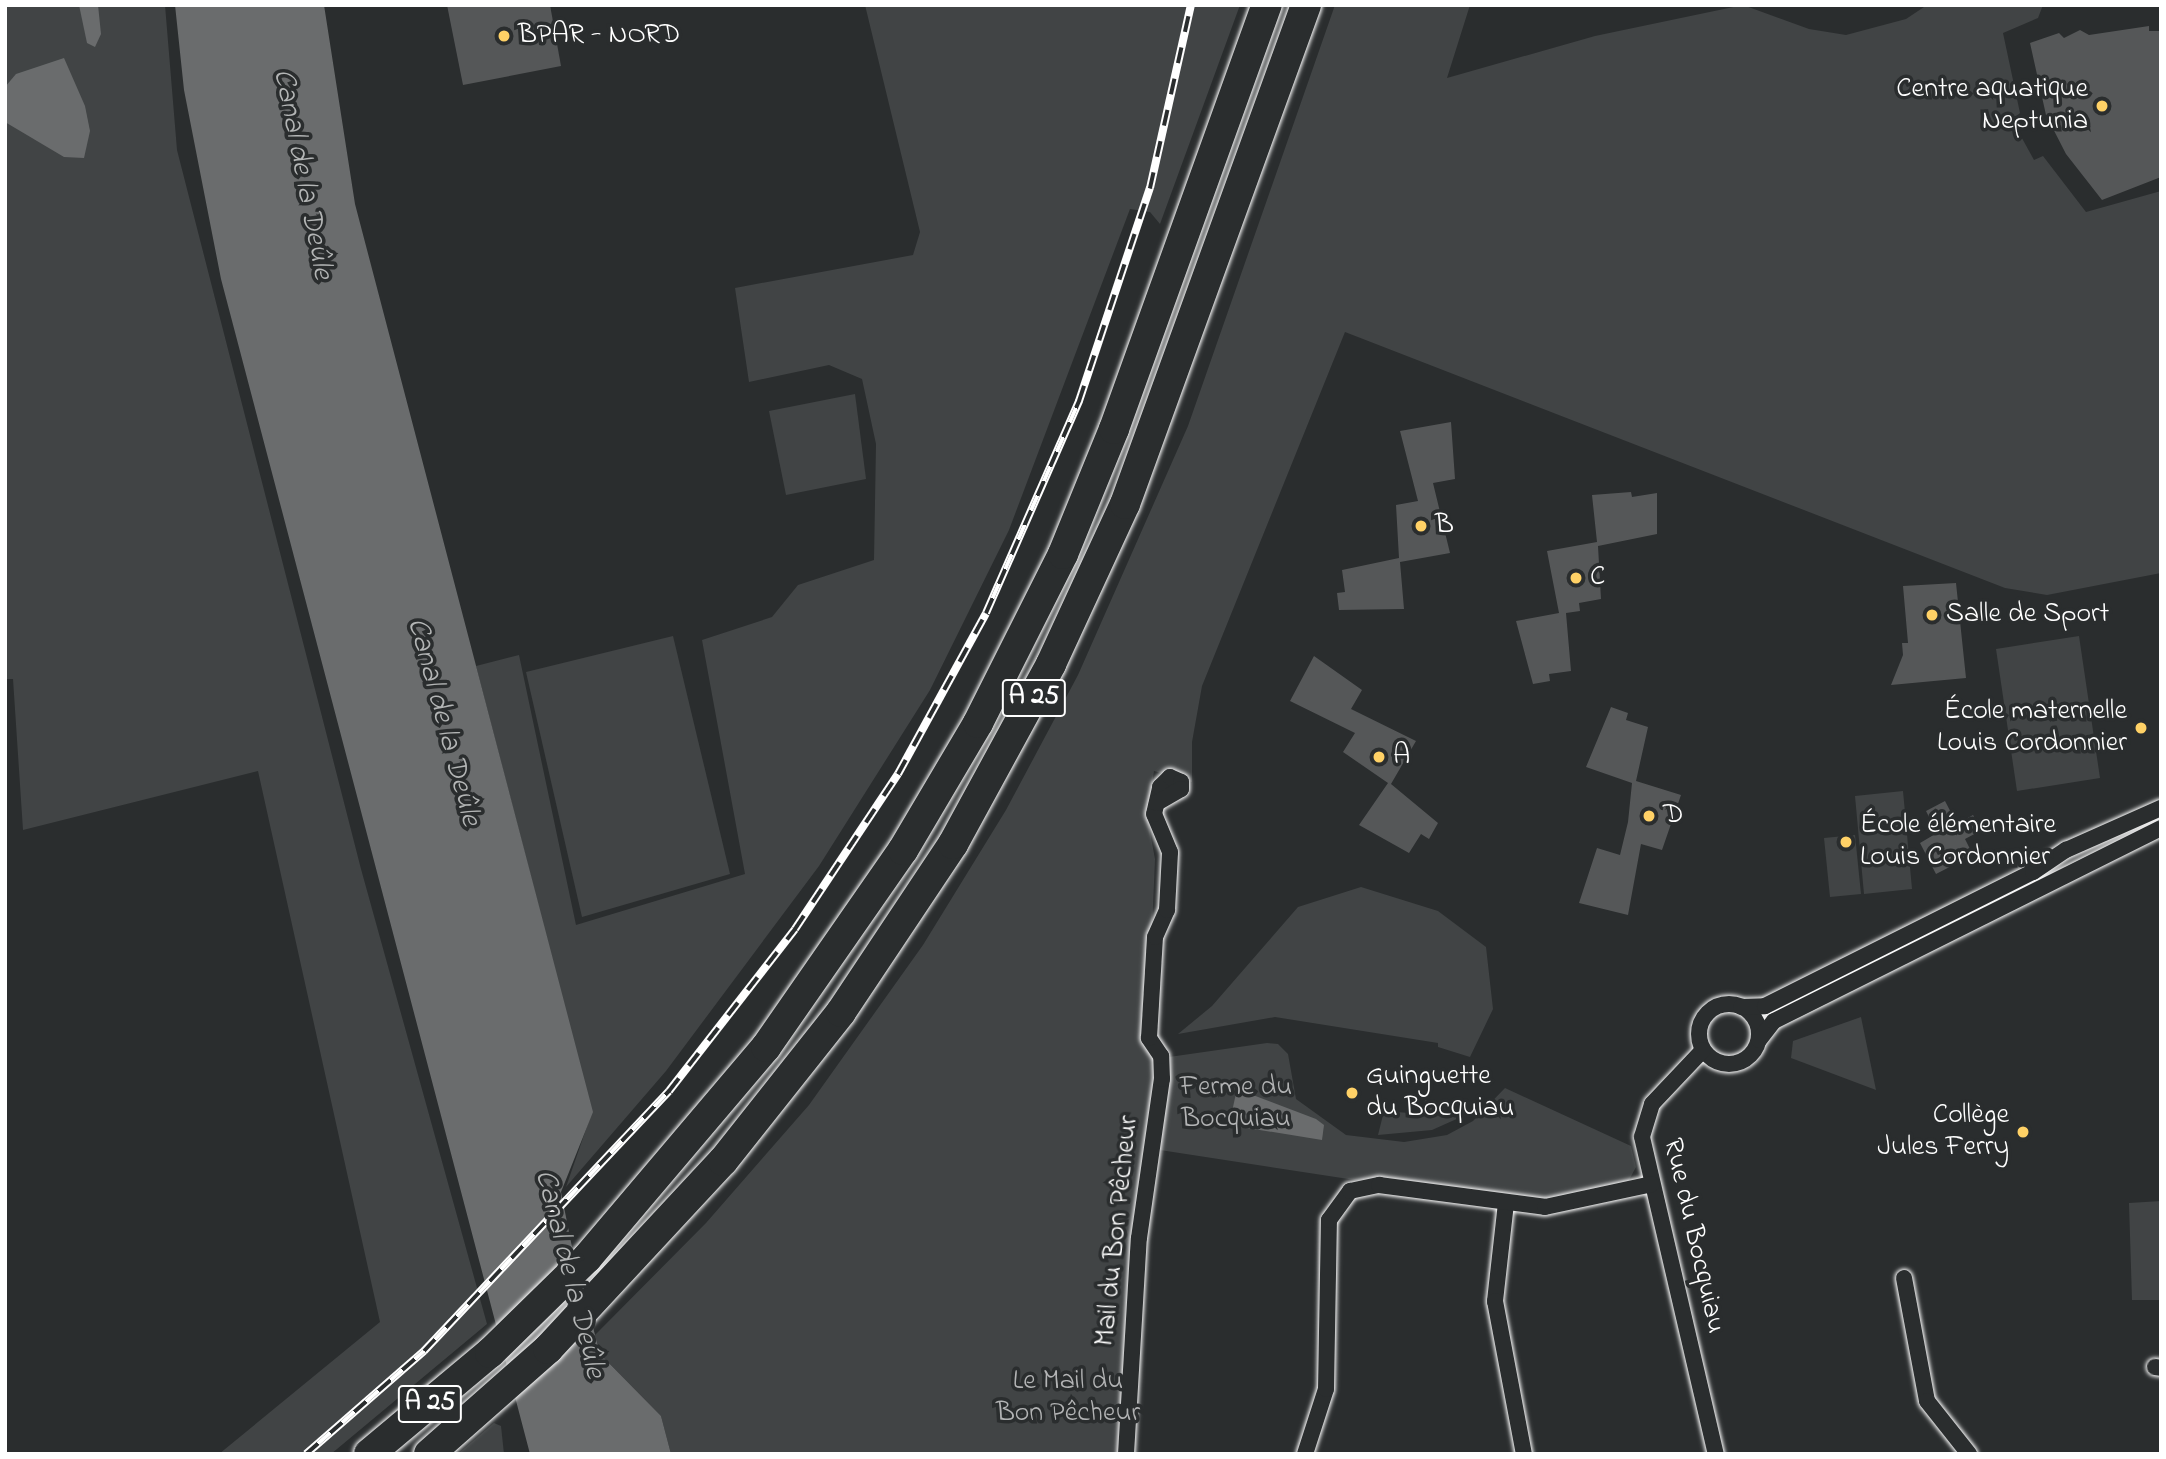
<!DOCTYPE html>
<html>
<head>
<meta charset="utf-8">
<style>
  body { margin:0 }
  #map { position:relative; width:2166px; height:1459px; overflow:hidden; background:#2a2d2e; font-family:"Indie Flower",sans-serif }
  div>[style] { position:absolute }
  .green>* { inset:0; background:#414445 }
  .water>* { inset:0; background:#6a6c6d }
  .building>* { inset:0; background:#555758 }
  .roads { filter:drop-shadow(0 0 2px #fff) drop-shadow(0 0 2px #fff) }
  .minor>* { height:16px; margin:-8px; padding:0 8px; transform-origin:8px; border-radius:8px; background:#2a2d2e }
  .minor>.ring { margin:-8px; padding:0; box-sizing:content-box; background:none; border:16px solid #2a2d2e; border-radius:50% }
  .motorway>* { height:30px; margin:-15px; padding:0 15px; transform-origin:15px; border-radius:15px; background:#2a2d2e }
  .rail>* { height:8px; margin-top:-4px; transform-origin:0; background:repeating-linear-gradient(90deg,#2a2d2e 0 16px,#fff 0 32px); box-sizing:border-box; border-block:2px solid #fff }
  .dots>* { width:19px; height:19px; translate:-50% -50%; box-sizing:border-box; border:4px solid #2a2d2e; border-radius:50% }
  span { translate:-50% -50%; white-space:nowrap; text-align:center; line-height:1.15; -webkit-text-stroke:7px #2a2d2e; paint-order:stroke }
  .shield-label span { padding:2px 5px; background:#2a2d2e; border:2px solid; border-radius:5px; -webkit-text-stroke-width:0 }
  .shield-label { font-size:26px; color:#fff; font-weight:700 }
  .poi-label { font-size:28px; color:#fff }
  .left { translate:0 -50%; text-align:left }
  .right { translate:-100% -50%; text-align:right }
  .park-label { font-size:28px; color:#b3b4b5 }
  .street-label { font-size:28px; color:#fff }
  .water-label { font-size:30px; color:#b4b6b6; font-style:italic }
  .frame { position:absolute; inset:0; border:7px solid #fff; pointer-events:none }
</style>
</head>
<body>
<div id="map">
  <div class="green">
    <div style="clip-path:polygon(5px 5px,165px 5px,177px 150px,361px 869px,487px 1324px,331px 1454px,219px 1454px,380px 1322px,258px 771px,23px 830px,13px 679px,5px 679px)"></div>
    <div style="clip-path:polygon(865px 5px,1240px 5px,1160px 224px,1150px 212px,1130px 209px,1009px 530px,930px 690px,819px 866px,666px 1071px,566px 1187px,592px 1112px,476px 666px,519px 655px,576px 925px,745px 874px,702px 640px,772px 617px,798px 585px,874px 560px,876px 444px,862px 379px,829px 365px,749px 382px,735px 288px,913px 255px,920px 232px)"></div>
    <div style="clip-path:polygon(1335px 5px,1470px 5px,1447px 78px,1595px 36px,1743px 5px,1809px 29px,1846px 35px,1906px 19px,1927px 5px,2043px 5px,2038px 18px,2003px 33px,2020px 113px,2012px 120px,2034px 160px,2043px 156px,2086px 212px,2161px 191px,2161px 573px,2047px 595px,2005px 588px,1345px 332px,1202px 686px,1192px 742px,1192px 782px,1154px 771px,1147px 816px,1155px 859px,1147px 1043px,1158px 1066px,1129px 1298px,1117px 1454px,671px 1454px,661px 1416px,600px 1354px,595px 1335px,706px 1223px,809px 1105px,923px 945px,1006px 810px,1078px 675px,1188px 426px)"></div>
    <div style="clip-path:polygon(855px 394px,866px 479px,786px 495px,769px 411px)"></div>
    <div style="clip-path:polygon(673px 636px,730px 874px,582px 917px,526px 672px)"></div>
    <div style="clip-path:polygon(2079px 636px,2100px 778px,2017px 791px,1996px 649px)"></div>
    <div style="clip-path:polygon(1903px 791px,1912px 889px,1864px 894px,1855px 796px)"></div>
    <div style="clip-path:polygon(1855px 835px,1861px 894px,1830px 897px,1824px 838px)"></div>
    <div style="clip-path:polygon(1361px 887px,1438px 911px,1486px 947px,1493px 1009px,1470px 1057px,1438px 1047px,1438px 1043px,1275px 1017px,1178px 1034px,1212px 1006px,1298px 907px)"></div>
    <div style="clip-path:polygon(1861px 1017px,1876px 1090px,1791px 1058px,1793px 1041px)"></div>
    <div style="clip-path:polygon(1267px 1043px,1278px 1044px,1288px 1054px,1296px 1099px,1346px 1135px,1404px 1142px,1447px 1135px,1473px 1121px,1505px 1088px,1631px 1146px,1636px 1167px,1628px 1182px,1546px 1201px,1386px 1177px,1355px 1180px,1160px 1150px,1169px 1057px)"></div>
    <div style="clip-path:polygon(1425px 1100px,1470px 1113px,1432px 1130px,1378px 1135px,1384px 1111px,1422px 1114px)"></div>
    <div style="clip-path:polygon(2161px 1201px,2161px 1300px,2132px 1300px,2129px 1203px)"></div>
    <div style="clip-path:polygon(494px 1423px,501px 1426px,504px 1454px,458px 1454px)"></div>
  </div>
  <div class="water">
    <div style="clip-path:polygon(79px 5px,98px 5px,101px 34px,95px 47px,87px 43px)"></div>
    <div style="clip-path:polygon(175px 5px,324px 5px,355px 204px,593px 1112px,561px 1192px,572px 1247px,600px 1354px,661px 1416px,671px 1454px,530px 1454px,221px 279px,184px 90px)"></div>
    <div style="clip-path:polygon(64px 58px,85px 106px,90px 131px,84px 158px,64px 157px,5px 122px,5px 87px,16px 74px)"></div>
    <div style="clip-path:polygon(1237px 1089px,1316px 1119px,1324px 1125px,1322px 1140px,1229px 1125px)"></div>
  </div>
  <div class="building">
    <div style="clip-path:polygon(447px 5px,550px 5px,561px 66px,463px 85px)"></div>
    <div style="clip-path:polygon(2149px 26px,2149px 31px,2161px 31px,2161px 177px,2102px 200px,2066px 154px,2046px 115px,2030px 43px,2059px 33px,2064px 38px,2080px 30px,2089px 35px)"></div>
    <div style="clip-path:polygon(1451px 422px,1455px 479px,1433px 483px,1450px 553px,1400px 562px,1404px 609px,1339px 610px,1337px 593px,1345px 592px,1342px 570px,1399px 558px,1396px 505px,1418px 501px,1400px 431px)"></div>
    <div style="clip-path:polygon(1631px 492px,1632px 497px,1657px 493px,1657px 534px,1598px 546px,1601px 599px,1579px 603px,1580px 611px,1566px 613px,1571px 671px,1549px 674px,1550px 681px,1533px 684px,1516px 621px,1559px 613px,1547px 551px,1597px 542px,1592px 495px)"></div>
    <div style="clip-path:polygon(1956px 583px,1966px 678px,1891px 685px,1903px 655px,1902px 643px,1908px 643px,1903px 586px)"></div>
    <div style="clip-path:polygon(1314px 656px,1362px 690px,1351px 709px,1416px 741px,1391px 784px,1438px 823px,1429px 839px,1421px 834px,1409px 853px,1359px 825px,1388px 783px,1343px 752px,1355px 733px,1290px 701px)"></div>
    <div style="clip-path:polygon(1611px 707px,1628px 713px,1626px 720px,1648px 727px,1636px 781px,1681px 795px,1662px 850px,1641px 844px,1628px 915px,1579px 903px,1597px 848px,1620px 855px,1628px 822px,1632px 783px,1586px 767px)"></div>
    <div style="clip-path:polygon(1945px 801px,1957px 824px,1973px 815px,1982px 830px,1965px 839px,1973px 855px,1936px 874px,1920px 843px,1937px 833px,1926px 811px)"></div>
  </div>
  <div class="roads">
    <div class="minor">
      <div class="ring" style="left:1699px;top:1004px;width:44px;height:44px"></div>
      <div style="left:1741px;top:1007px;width:24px;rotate:-2deg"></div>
      <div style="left:1765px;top:1006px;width:300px;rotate:-26.6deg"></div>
      <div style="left:2033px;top:872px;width:40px;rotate:-34deg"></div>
      <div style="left:2066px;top:850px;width:104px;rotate:-23.9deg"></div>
      <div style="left:1759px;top:1040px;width:24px;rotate:-52deg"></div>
      <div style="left:1774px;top:1021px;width:432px;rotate:-26.5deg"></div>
      <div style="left:1703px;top:1050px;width:74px;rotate:133.4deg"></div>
      <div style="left:1652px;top:1104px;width:34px;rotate:107deg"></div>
      <div style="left:1642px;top:1137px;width:326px;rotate:76.9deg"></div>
      <div style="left:1506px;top:1203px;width:99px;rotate:96.4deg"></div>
      <div style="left:1495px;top:1301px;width:156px;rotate:79.3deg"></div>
      <div style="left:1904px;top:1278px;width:125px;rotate:79.4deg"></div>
      <div style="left:1927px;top:1401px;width:68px;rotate:51.6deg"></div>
      <div style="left:2155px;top:1367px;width:6px;rotate:9deg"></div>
      <div style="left:1126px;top:1454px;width:216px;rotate:-86.6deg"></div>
      <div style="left:1139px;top:1238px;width:161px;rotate:-81.8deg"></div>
      <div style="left:1162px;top:1079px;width:23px;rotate:-92deg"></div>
      <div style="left:1161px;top:1056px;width:22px;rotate:-124deg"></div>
      <div style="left:1149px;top:1038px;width:101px;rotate:-86.6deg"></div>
      <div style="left:1155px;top:937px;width:30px;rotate:-66deg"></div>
      <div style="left:1167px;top:910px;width:58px;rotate:-87deg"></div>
      <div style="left:1170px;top:852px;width:41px;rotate:-112.8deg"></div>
      <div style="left:1154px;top:814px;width:28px;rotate:-77deg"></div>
      <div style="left:1160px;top:787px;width:14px;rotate:-45deg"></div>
      <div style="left:1170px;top:777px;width:12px;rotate:24deg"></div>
      <div style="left:1181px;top:782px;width:7px;rotate:90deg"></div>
      <div style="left:1181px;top:789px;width:28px;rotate:150deg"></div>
      <div style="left:1305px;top:1454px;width:68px;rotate:-72.1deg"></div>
      <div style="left:1326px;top:1389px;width:169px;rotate:-89deg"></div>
      <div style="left:1329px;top:1220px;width:36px;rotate:-54deg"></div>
      <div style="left:1350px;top:1191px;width:30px;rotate:-12deg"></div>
      <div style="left:1379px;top:1185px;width:167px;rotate:7.5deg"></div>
      <div style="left:1545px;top:1207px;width:109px;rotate:-12.1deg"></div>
    </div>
    <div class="motorway">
      <div style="left:369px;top:1454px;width:158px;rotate:-39.9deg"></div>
      <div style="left:490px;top:1353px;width:136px;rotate:-44.4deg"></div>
      <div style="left:587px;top:1258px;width:277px;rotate:-49.7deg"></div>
      <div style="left:766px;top:1047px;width:240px;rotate:-55.2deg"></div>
      <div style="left:903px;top:850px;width:147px;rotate:-59.4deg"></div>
      <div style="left:978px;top:723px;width:189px;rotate:-63.3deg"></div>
      <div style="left:1063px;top:554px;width:135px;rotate:-67.8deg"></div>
      <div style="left:1114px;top:429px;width:451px;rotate:-70.2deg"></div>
      <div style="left:429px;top:1454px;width:159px;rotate:-41.4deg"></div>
      <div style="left:548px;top:1349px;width:257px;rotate:-47.1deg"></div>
      <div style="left:723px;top:1161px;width:190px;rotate:-51.6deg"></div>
      <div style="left:841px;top:1012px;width:202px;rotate:-56.3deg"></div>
      <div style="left:953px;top:844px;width:205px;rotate:-61.4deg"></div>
      <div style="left:1051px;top:664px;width:176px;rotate:-65.2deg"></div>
      <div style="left:1125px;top:504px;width:531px;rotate:-70.06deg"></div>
    </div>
  </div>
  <div class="rail">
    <div style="left:306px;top:1454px;width:157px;rotate:-41.1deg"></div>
    <div style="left:424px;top:1351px;width:357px;rotate:-46.7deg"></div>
    <div style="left:669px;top:1091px;width:205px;rotate:-52.1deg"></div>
    <div style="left:795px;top:929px;width:186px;rotate:-56.4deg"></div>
    <div style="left:898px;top:774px;width:183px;rotate:-61.3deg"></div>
    <div style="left:986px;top:613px;width:232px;rotate:-66.3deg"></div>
    <div style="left:1079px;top:401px;width:225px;rotate:-71.6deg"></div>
    <div style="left:1150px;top:188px;width:188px;rotate:-77.4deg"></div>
  </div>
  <div class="dots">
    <div style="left:504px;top:36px;background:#ffd166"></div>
    <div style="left:2102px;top:106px;background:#ffd166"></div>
    <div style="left:1421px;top:526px;background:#ffd166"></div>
    <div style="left:1576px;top:578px;background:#ffd166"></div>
    <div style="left:1932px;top:615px;background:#ffd166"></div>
    <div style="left:2141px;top:728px;background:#ffd166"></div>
    <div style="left:1379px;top:757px;background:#ffd166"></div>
    <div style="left:1649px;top:816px;background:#ffd166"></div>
    <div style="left:1846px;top:842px;background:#ffd166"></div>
    <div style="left:1352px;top:1093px;background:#ffd166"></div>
    <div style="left:2023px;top:1132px;background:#ffd166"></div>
  </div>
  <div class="shield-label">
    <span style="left:1034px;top:698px">A 25</span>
    <span style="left:430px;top:1404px">A 25</span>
  </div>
  <div class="poi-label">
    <span class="left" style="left:518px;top:36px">BPAR - NORD</span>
    <span class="right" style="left:2088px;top:106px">Centre aquatique<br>Neptunia</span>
    <span class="left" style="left:1435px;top:526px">B</span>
    <span class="left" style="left:1590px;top:578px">C</span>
    <span class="left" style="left:1946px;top:615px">Salle de Sport</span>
    <span class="right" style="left:2127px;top:728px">École maternelle<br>Louis Cordonnier</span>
    <span class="left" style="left:1393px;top:757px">A</span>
    <span class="left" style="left:1663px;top:816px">D</span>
    <span class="left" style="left:1860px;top:842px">École élémentaire<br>Louis Cordonnier</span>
    <span class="left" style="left:1366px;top:1093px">Guinguette<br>du Bocquiau</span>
    <span class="right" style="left:2009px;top:1132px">Collège<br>Jules Ferry</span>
  </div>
  <div class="park-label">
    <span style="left:1236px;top:1104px">Ferme du<br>Bocquiau</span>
    <span style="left:1068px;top:1398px">Le Mail du<br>Bon Pêcheur</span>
  </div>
  <div class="street-label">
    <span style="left:1118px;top:1231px;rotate:-84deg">Mail du Bon Pêcheur</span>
    <span style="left:1693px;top:1236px;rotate:77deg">Rue du Bocquiau</span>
  </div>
  <div class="water-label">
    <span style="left:302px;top:174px;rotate:79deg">Canal de la Deûle</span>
    <span style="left:443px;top:722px;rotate:75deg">Canal de la Deûle</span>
    <span style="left:569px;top:1274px;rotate:76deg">Canal de la Deûle</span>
  </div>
  <div class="frame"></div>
</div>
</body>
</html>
